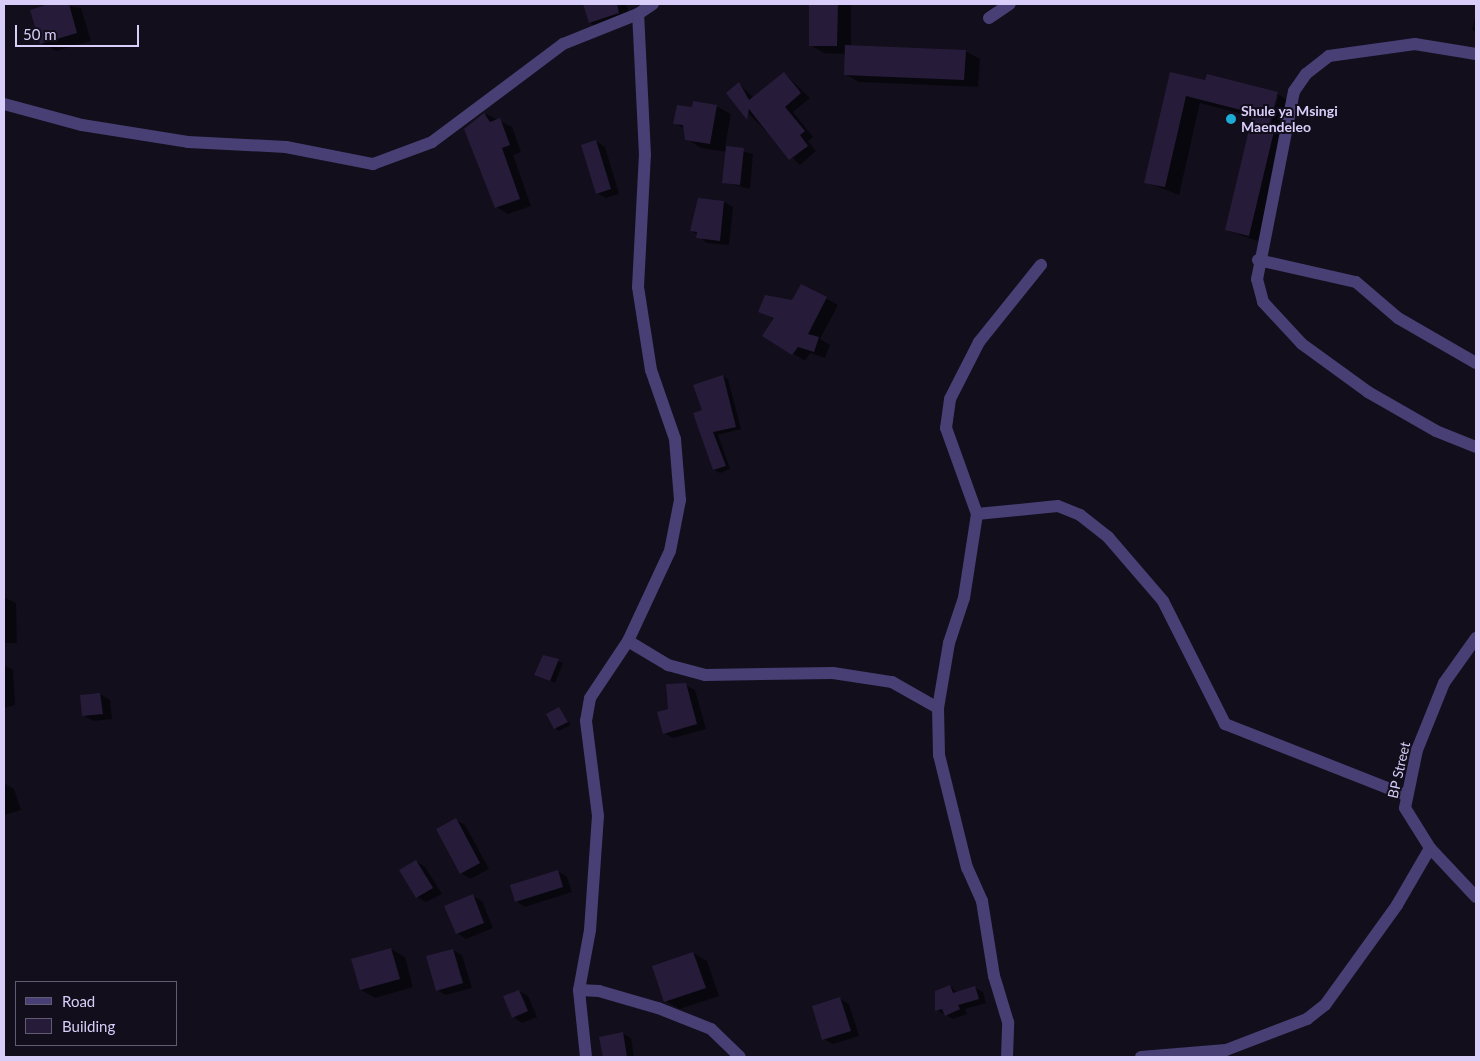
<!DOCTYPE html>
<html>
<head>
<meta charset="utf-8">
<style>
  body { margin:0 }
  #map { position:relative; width:1480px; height:1061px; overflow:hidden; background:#120e1b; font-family:Lato,sans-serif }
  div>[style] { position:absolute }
  .shadow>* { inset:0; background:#0007 }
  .building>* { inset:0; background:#261c3a }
  .minor>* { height:12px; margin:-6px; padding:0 6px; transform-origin:6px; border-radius:6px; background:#483f74 }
  .dots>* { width:14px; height:14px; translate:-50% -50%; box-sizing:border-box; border:2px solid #120e1b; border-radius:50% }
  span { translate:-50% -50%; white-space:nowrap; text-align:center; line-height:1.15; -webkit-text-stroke:4px #120e1b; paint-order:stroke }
  .poi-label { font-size:14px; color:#d9cef9; font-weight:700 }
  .left { translate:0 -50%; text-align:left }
  .street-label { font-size:14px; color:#d9cef9 }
  .frame { position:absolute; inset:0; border:5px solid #d9cef9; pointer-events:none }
  .legend { position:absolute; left:15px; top:981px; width:162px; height:65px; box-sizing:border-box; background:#120e1b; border:1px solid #625b74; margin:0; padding:6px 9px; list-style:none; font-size:15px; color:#d9cef9 }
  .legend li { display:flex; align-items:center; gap:10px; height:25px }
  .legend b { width:25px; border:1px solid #625b74 }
  .scale { position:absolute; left:15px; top:25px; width:124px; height:22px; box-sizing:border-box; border:2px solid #d9cef9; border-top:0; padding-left:6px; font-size:15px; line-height:18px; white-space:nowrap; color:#d9cef9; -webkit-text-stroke:4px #120e1b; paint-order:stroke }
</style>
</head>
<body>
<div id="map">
  <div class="shadow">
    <div style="clip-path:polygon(54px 4px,81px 8px,91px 41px,56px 51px,41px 43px,32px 10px)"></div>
    <div style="clip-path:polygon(584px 4px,626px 4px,631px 19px,602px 30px,590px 23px)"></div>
    <div style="clip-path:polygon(810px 4px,851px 4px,851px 46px,965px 51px,980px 59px,978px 87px,859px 82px,845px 74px,846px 54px,824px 53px,810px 45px)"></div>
    <div style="clip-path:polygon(1475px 18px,1476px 18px,1476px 32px,1472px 30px)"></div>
    <div style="clip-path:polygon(784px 73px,810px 98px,793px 112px,813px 137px,808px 141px,816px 151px,800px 165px,728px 93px,739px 84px,754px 98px)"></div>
    <div style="clip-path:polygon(evenodd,1171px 73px,1277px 94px,1292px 102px,1263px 243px,1226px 230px,1253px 117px,1200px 103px,1179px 195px,1146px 182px,1171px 73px,1276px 96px,1278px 96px,1269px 132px,1266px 131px,1276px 96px)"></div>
    <div style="clip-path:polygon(716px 106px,731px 114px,725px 147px,753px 154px,750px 189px,724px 182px,727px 152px,701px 148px,687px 139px,685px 129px,675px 123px,693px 109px)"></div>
    <div style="clip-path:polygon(486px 114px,512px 127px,521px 152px,513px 155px,531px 206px,508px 214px,496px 207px,466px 130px)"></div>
    <div style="clip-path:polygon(596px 141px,605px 147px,619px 194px,606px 198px,597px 193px)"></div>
    <div style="clip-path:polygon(724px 202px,733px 207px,729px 245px,707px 243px,691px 230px)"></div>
    <div style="clip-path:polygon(801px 285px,838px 305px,820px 339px,830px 345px,825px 358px,810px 353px,805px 361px,764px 335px,775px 319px,759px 311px,793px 301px)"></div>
    <div style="clip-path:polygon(723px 376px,728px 379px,741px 429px,718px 435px,730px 469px,720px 473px,714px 470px,695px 414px,704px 411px)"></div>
    <div style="clip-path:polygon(4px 597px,16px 603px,17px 643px,4px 643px)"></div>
    <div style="clip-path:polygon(544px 656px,563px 663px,555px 683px,540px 676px)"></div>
    <div style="clip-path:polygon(4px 665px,13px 670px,15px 705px,4px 708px)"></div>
    <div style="clip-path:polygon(685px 685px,695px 690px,706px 729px,673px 738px,664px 733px,669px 710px)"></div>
    <div style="clip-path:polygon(100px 694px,110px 700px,112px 719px,93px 721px,84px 716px,82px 696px)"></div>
    <div style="clip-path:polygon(559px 709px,571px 725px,559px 731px,555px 728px)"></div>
    <div style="clip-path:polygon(4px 783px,14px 789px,21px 810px,4px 815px)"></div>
    <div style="clip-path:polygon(456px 820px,465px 825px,489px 869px,470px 879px,461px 873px)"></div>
    <div style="clip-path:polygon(416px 861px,425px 867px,442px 894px,426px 902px,417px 897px)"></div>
    <div style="clip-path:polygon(558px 871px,567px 877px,572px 892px,525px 907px,516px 901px)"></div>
    <div style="clip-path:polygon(473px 896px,482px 901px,493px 928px,466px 939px,457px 933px)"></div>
    <div style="clip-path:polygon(391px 949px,405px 957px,413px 987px,375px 998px,361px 990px)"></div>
    <div style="clip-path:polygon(453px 950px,462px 955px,472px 988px,446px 995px,437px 990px)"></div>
    <div style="clip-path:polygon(693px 953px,707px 961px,719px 996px,680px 1009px,665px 1001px)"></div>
    <div style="clip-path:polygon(950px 986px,958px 993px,975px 988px,983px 992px,986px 1003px,965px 1009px,967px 1014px,953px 1019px,937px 1010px)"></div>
    <div style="clip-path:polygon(519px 991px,528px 996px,537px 1017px,522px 1023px,513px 1017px)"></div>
    <div style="clip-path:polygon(839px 998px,849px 1004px,859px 1036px,833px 1044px,823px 1039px)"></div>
    <div style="clip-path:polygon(622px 1033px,631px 1038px,634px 1057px,606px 1057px,601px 1038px)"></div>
  </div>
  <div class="building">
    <div style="clip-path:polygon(49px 4px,69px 4px,77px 33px,40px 44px,30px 10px)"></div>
    <div style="clip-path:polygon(583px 4px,617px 4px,619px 13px,589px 23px)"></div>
    <div style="clip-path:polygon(809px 4px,838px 4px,837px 46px,809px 46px)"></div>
    <div style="clip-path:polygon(845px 45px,966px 50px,964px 80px,844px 75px)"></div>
    <div style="clip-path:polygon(784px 72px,801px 93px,785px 107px,805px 131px,800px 135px,808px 146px,789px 160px,749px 109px,747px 120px,726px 93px,739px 82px,749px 100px)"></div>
    <div style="clip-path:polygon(1170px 72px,1205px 80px,1207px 74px,1278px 92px,1269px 125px,1275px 127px,1249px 236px,1225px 230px,1253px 113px,1186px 96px,1165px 187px,1144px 183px)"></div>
    <div style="clip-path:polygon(693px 101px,717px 105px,710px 144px,685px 140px,683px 125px,673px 124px,677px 105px,692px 107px)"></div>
    <div style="clip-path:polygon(484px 113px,490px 122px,500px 118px,510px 145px,502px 148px,520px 199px,495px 208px,464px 129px)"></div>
    <div style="clip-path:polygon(596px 140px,611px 189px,596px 194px,581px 145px)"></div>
    <div style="clip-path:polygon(726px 146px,744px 148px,740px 185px,722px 183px)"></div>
    <div style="clip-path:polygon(698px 198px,724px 201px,720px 241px,696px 238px,697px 232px,690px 231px)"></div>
    <div style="clip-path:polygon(801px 284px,827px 297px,808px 334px,819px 337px,814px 352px,798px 347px,792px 355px,762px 336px,774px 318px,758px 312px,765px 295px,792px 300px)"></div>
    <div style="clip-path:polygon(723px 375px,736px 427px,713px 432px,726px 466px,713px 470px,693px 413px,702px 410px,693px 385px)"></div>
    <div style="clip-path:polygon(543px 655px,559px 659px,550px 681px,534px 675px)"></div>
    <div style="clip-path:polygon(686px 683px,697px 724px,663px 734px,657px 712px,668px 709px,666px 684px)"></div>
    <div style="clip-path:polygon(100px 693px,103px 714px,82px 716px,80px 695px)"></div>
    <div style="clip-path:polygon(559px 707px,568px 722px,554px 729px,546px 714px)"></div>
    <div style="clip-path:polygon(456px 818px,480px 863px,460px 874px,436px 829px)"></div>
    <div style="clip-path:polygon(416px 860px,433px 888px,416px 898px,399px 870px)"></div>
    <div style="clip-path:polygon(558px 870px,563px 887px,515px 902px,510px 885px)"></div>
    <div style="clip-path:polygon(473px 894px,484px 923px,456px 934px,444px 906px)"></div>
    <div style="clip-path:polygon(391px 948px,400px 979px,360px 990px,351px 959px)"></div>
    <div style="clip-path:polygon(453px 949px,463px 983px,436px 991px,426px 956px)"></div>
    <div style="clip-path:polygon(693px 952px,706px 988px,664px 1002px,652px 966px)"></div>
    <div style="clip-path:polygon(950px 985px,953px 993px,975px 986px,979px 999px,958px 1005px,960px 1009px,945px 1016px,942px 1009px,935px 1011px,935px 991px)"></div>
    <div style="clip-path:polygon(519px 990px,528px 1011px,512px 1018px,503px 996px)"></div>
    <div style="clip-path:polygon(840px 997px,851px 1031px,822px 1040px,812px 1006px)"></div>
    <div style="clip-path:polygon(623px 1032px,627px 1057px,603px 1057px,599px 1037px)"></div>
  </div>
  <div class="minor">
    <div style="left:989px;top:18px;width:25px;rotate:-34deg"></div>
    <div style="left:1476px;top:54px;width:62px;rotate:-170.7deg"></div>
    <div style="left:1415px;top:44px;width:87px;rotate:172.1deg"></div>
    <div style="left:1329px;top:56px;width:29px;rotate:142deg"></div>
    <div style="left:1306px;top:74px;width:21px;rotate:125deg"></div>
    <div style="left:1294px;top:91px;width:192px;rotate:101.1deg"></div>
    <div style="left:1257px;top:279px;width:24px;rotate:75deg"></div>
    <div style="left:1263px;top:302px;width:57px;rotate:47.1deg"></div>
    <div style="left:1302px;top:344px;width:82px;rotate:36deg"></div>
    <div style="left:1368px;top:392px;width:78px;rotate:29.8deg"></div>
    <div style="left:1436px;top:431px;width:43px;rotate:21.8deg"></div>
    <div style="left:4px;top:104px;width:81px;rotate:15.1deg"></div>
    <div style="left:82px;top:125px;width:107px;rotate:9.1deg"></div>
    <div style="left:188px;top:142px;width:98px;rotate:2.9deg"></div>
    <div style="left:286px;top:147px;width:89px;rotate:11.1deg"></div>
    <div style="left:373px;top:164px;width:63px;rotate:-20.4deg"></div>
    <div style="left:432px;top:142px;width:164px;rotate:-36.8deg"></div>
    <div style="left:563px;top:44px;width:81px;rotate:-21.8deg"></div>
    <div style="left:638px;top:14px;width:18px;rotate:-34deg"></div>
    <div style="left:1258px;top:260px;width:100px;rotate:12.7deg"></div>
    <div style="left:1356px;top:282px;width:55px;rotate:40.6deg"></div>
    <div style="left:1398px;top:318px;width:90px;rotate:30deg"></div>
    <div style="left:977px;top:514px;width:81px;rotate:-5.6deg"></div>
    <div style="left:1058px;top:506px;width:24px;rotate:22deg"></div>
    <div style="left:1080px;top:515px;width:36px;rotate:38deg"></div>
    <div style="left:1108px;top:537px;width:84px;rotate:49.3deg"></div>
    <div style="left:1163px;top:601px;width:138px;rotate:63.2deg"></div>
    <div style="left:1225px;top:724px;width:193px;rotate:21.5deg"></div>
    <div style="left:1476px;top:638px;width:55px;rotate:125.4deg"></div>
    <div style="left:1444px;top:683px;width:72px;rotate:111.9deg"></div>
    <div style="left:1417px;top:750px;width:59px;rotate:101.7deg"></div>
    <div style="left:1405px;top:808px;width:47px;rotate:58deg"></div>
    <div style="left:1430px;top:848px;width:67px;rotate:46.8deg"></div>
    <div style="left:628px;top:641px;width:47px;rotate:31deg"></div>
    <div style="left:668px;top:665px;width:38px;rotate:15deg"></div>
    <div style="left:705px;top:675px;width:128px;rotate:-0.9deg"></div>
    <div style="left:833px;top:673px;width:60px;rotate:8.7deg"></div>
    <div style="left:892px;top:682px;width:53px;rotate:29.5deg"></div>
    <div style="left:579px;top:990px;width:20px;rotate:3deg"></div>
    <div style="left:599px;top:991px;width:61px;rotate:16.1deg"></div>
    <div style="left:658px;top:1008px;width:57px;rotate:21.6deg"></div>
    <div style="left:711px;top:1029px;width:40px;rotate:44deg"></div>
    <div style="left:586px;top:1057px;width:67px;rotate:-96deg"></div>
    <div style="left:579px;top:990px;width:61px;rotate:-79.6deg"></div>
    <div style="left:590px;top:930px;width:114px;rotate:-86deg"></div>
    <div style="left:598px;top:816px;width:96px;rotate:-97.2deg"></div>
    <div style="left:586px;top:721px;width:23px;rotate:-80deg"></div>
    <div style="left:590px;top:698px;width:69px;rotate:-56.3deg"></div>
    <div style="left:628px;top:641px;width:99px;rotate:-65deg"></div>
    <div style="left:670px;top:551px;width:52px;rotate:-78.9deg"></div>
    <div style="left:680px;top:500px;width:61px;rotate:-94.7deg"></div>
    <div style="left:675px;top:439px;width:73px;rotate:-109.2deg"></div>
    <div style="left:651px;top:370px;width:84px;rotate:-98.9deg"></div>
    <div style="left:638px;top:287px;width:132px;rotate:-87deg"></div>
    <div style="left:645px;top:155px;width:141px;rotate:-92.8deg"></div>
    <div style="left:1007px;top:1057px;width:35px;rotate:-88deg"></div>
    <div style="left:1008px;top:1022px;width:48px;rotate:-106.9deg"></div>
    <div style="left:994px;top:976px;width:76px;rotate:-99.1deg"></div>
    <div style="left:982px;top:901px;width:36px;rotate:-114deg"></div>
    <div style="left:967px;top:868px;width:116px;rotate:-103.9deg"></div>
    <div style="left:939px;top:755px;width:47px;rotate:-91.2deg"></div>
    <div style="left:938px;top:708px;width:66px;rotate:-80.4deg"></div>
    <div style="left:949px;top:643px;width:47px;rotate:-71.6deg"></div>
    <div style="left:964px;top:598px;width:85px;rotate:-81.2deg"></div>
    <div style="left:977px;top:514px;width:91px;rotate:-109.8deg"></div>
    <div style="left:946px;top:428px;width:29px;rotate:-82deg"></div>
    <div style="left:950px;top:399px;width:64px;rotate:-63deg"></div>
    <div style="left:979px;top:342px;width:99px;rotate:-51.2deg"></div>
    <div style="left:1141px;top:1057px;width:85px;rotate:-4.7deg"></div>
    <div style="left:1226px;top:1050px;width:87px;rotate:-20.9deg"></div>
    <div style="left:1307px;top:1019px;width:23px;rotate:-38deg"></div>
    <div style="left:1325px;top:1005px;width:123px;rotate:-54.2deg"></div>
    <div style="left:1397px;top:905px;width:66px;rotate:-59.9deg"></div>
  </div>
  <div class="dots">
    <div style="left:1231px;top:119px;background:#1dacd6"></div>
  </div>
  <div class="poi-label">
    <span class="left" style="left:1241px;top:119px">Shule ya Msingi<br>Maendeleo</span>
  </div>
  <div class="street-label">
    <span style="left:1399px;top:770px;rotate:-77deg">BP Street</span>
  </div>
  <div class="frame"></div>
  <ul class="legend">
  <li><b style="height:6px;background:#483f74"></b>Road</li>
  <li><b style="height:14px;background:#261c3a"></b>Building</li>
  </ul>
  <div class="scale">50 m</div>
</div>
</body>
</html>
